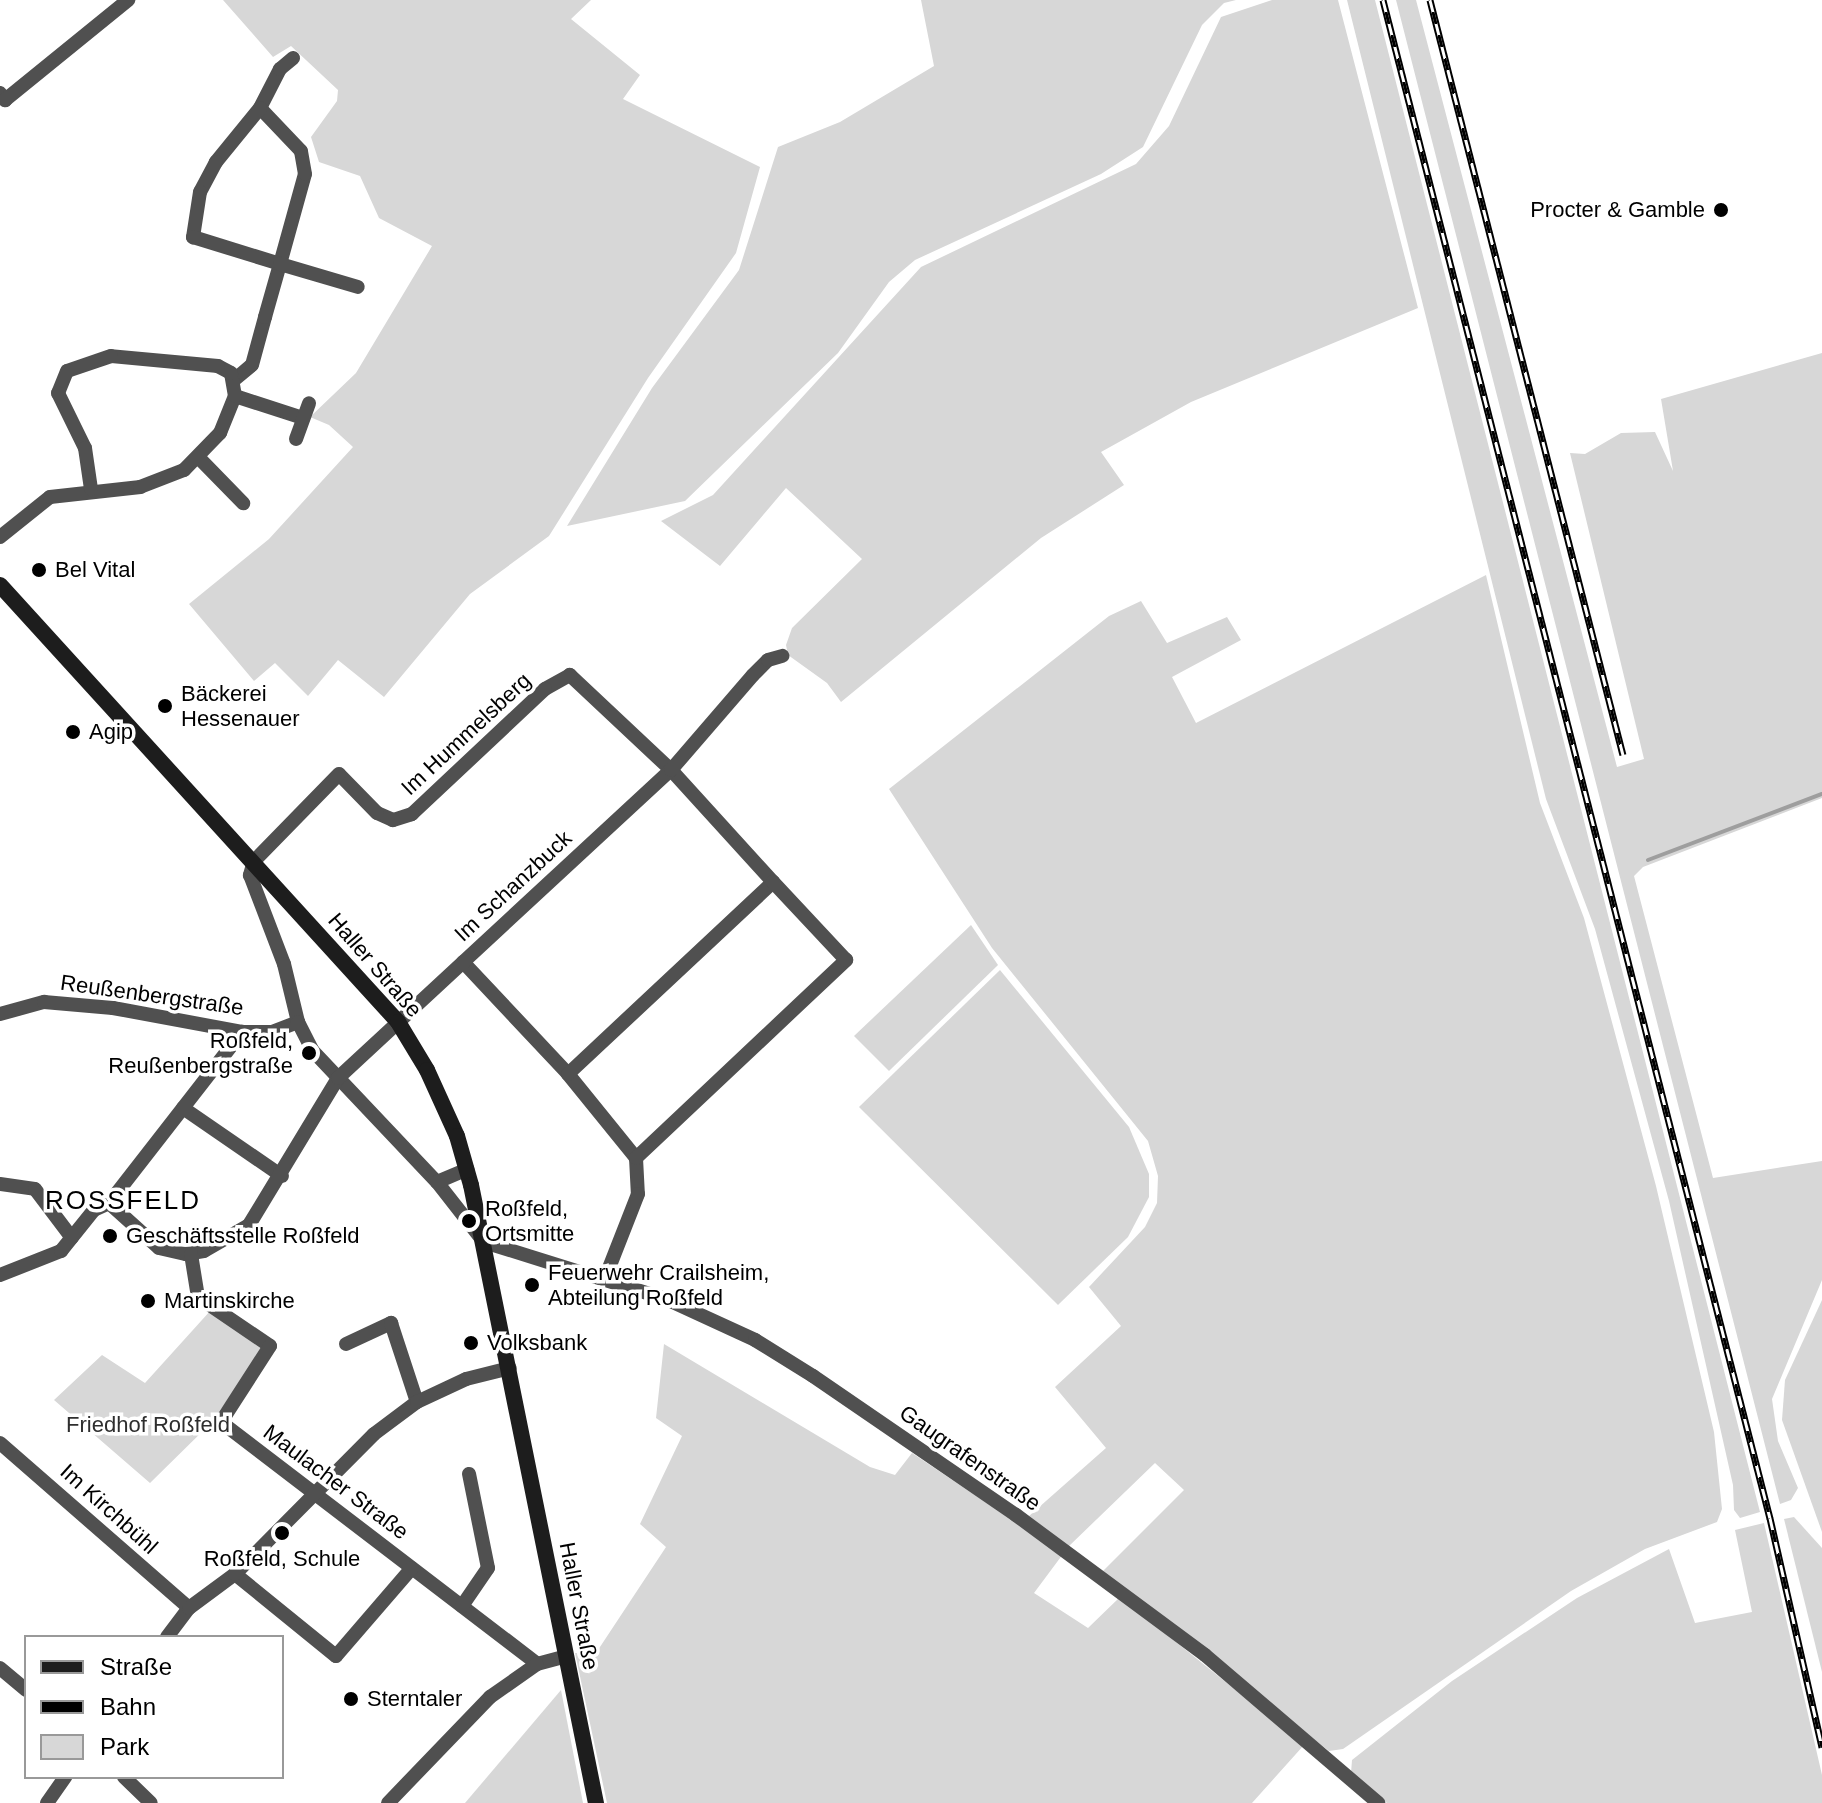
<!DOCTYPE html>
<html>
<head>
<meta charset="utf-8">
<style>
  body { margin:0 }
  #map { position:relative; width:1822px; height:1803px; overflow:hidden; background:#fff; font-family:Helvetica,sans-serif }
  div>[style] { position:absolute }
  .green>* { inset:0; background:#d7d7d7 }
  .stream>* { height:4px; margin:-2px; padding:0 2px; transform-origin:2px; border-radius:2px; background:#9e9e9e }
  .minor>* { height:14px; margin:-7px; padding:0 7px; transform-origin:7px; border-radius:7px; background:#505050 }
  .secondary>* { height:16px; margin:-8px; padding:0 8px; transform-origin:8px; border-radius:8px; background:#1d1d1d }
  .rail>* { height:7px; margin-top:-3.5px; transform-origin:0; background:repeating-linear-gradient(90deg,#fff 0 12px,#000 0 24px); box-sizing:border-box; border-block:2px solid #000 }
  .dots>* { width:22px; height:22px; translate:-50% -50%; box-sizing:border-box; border:4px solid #fff; border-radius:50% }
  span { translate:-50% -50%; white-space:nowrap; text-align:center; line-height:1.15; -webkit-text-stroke:7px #fff; paint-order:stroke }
  .poi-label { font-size:22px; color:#000 }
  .right { translate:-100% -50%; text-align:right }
  .left { translate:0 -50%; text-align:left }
  .street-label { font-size:22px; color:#000 }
  .park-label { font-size:22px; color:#2e2e2e }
  .quarter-label { font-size:26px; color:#000; letter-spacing:2px }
  .legend { position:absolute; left:24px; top:1635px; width:260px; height:144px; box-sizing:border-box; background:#fff; border:2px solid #999; margin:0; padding:10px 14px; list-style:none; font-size:24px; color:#000 }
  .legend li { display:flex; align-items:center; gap:16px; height:40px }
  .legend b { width:40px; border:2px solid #999 }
</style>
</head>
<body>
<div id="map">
  <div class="green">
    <div style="clip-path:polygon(223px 0,591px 0,571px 19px,640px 75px,623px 99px,760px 167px,736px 253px,648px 378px,549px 536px,470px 594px,384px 697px,338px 660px,308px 696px,275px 663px,254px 681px,189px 604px,269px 539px,353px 447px,329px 425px,310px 417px,356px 373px,432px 246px,379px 218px,360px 176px,319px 162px,311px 137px,337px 101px,338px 90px,291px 46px,273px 57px)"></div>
    <div style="clip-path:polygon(921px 0,1236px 0,1224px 3px,1202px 25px,1143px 147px,1101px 174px,915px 260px,889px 282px,838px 353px,685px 501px,567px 526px,652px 388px,739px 270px,778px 147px,840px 122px,934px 66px)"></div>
    <div style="clip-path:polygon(1272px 0,1338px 0,1418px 308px,1191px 402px,1101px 452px,1124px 485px,1041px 538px,841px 702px,827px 683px,788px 655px,786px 645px,792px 628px,862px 559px,786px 488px,720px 566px,661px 521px,713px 495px,921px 267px,1136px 164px,1169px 126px,1221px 17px)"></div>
    <div style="clip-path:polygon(1347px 0,1375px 0,1760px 1512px,1740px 1518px,1734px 1510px,1733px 1485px,1669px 1201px,1595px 929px,1546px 799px)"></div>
    <div style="clip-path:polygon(1396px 0,1416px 0,1617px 767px,1644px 759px,1570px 453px,1585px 454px,1621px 433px,1655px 432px,1673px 471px,1661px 399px,1822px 353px,1822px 798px,1643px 867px,1634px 876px,1713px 1178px,1822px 1161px,1822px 1280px,1772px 1399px,1778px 1441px,1798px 1488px,1791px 1500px,1780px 1504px)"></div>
    <div style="clip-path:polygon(1486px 575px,1540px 803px,1584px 918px,1656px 1186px,1714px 1432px,1722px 1509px,1717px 1522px,1645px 1549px,1571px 1591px,1343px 1749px,1329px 1751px,1101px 1573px,1184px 1490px,1155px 1463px,1068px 1547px,1029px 1516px,1106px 1448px,1055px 1387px,1121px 1326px,1089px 1287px,1145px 1227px,1157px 1203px,1158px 1176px,1148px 1141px,992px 948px,889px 789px,1109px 616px,1141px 601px,1167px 643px,1227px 617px,1241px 640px,1172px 677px,1196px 723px)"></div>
    <div style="clip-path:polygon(971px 925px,998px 965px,889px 1071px,854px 1036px)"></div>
    <div style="clip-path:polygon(1000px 970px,1129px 1127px,1149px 1174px,1149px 1197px,1128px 1237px,1058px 1305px,859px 1107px)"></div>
    <div style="clip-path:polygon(1822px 1300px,1822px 1532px,1782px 1420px,1785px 1380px)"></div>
    <div style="clip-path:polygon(211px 1310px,264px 1347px,212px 1422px,150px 1483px,54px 1400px,102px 1355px,145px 1383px)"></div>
    <div style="clip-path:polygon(664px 1344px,870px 1467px,895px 1475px,912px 1453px,1063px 1554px,1034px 1593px,1088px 1628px,1120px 1597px,1304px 1745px,1252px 1803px,607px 1803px,575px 1653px,596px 1653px,666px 1547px,640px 1524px,682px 1436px,656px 1418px)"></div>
    <div style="clip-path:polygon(1794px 1517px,1822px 1548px,1822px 1672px,1784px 1519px)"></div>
    <div style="clip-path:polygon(1764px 1523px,1822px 1775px,1822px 1803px,1387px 1803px,1351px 1773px,1352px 1760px,1452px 1681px,1577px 1598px,1669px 1549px,1695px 1623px,1752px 1612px,1735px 1530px)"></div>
    <div style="clip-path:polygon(561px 1690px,583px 1803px,465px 1803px)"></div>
  </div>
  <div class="stream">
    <div style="left:1648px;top:860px;width:186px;rotate:-20.8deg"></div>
  </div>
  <div class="minor">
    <div style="left:0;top:93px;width:9px;rotate:54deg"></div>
    <div style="left:5px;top:100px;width:159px;rotate:-39.1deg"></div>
    <div style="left:260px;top:108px;width:44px;rotate:-62.9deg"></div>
    <div style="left:280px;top:69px;width:17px;rotate:-40deg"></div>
    <div style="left:234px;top:380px;width:23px;rotate:-40deg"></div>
    <div style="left:252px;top:365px;width:50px;rotate:-74.8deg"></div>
    <div style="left:265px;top:317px;width:55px;rotate:-74.2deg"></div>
    <div style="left:280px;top:264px;width:93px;rotate:-74.5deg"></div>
    <div style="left:305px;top:174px;width:23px;rotate:-100deg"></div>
    <div style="left:301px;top:151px;width:59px;rotate:-133.6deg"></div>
    <div style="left:260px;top:108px;width:70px;rotate:129.2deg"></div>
    <div style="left:216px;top:162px;width:34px;rotate:118deg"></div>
    <div style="left:200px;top:192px;width:46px;rotate:98.8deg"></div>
    <div style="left:193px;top:237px;width:91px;rotate:17.2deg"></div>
    <div style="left:280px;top:264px;width:81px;rotate:16.4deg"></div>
    <div style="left:235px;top:396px;width:71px;rotate:17.9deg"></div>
    <div style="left:296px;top:439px;width:38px;rotate:-70deg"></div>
    <div style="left:200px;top:459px;width:62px;rotate:45.7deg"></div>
    <div style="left:0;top:537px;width:64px;rotate:-38.7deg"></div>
    <div style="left:50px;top:497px;width:91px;rotate:-6.3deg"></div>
    <div style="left:140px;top:487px;width:47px;rotate:-21.1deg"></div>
    <div style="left:184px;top:470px;width:52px;rotate:-45.8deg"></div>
    <div style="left:220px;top:433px;width:40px;rotate:-68deg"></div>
    <div style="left:235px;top:396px;width:23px;rotate:-100deg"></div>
    <div style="left:231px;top:373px;width:15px;rotate:-152deg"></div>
    <div style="left:218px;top:366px;width:107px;rotate:-174.7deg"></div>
    <div style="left:111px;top:356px;width:46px;rotate:161.2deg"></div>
    <div style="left:67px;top:371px;width:24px;rotate:112deg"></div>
    <div style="left:58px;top:393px;width:61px;rotate:63.9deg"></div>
    <div style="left:85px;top:448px;width:41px;rotate:81.7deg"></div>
    <div style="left:463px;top:962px;width:154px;rotate:46.8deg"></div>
    <div style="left:568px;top:1074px;width:108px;rotate:51deg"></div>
    <div style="left:636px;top:1158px;width:36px;rotate:87deg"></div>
    <div style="left:638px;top:1194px;width:90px;rotate:111.4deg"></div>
    <div style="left:0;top:1014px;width:46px;rotate:-15.3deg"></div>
    <div style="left:44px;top:1002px;width:69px;rotate:5deg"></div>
    <div style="left:113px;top:1008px;width:131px;rotate:10.5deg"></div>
    <div style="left:242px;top:1032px;width:30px"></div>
    <div style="left:272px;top:1032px;width:28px;rotate:-21deg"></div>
    <div style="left:568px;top:1074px;width:281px;rotate:-43.1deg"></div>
    <div style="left:773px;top:882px;width:151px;rotate:-132.3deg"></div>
    <div style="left:671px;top:770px;width:139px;rotate:-136.8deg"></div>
    <div style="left:570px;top:675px;width:29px;rotate:151deg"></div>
    <div style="left:545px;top:689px;width:183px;rotate:136.8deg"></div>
    <div style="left:412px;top:814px;width:20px;rotate:162deg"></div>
    <div style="left:393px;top:820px;width:17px;rotate:-156deg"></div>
    <div style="left:377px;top:813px;width:54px;rotate:-134.3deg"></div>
    <div style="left:339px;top:774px;width:122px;rotate:134.3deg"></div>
    <div style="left:254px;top:861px;width:15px;rotate:106deg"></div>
    <div style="left:250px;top:875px;width:95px;rotate:69.1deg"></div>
    <div style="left:284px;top:964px;width:60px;rotate:76.4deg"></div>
    <div style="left:298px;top:1022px;width:31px;rotate:63deg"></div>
    <div style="left:312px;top:1050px;width:182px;rotate:46.6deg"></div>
    <div style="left:437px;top:1182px;width:76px;rotate:51.9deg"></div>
    <div style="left:484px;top:1242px;width:191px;rotate:17.4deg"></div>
    <div style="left:666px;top:1299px;width:98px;rotate:24.7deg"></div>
    <div style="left:755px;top:1340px;width:68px;rotate:31.8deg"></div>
    <div style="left:813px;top:1376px;width:246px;rotate:34.4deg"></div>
    <div style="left:1016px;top:1515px;width:235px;rotate:36.5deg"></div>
    <div style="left:1205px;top:1655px;width:228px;rotate:40.5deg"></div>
    <div style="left:183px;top:1108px;width:120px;rotate:34.5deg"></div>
    <div style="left:636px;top:1158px;width:289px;rotate:-43.3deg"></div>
    <div style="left:846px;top:960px;width:107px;rotate:-133.1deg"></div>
    <div style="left:437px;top:1182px;width:33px;rotate:-23deg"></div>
    <div style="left:0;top:1184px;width:35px;rotate:8deg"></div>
    <div style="left:35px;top:1189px;width:61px;rotate:52.9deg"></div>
    <div style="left:109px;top:1203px;width:67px;rotate:42deg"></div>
    <div style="left:159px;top:1248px;width:28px;rotate:13deg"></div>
    <div style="left:186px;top:1254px;width:18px;rotate:-9deg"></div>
    <div style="left:204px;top:1251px;width:52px;rotate:-30deg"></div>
    <div style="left:249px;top:1225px;width:172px;rotate:-58.8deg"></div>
    <div style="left:338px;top:1078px;width:454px;rotate:-42.8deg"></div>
    <div style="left:671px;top:770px;width:125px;rotate:-49.2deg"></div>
    <div style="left:753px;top:675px;width:21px;rotate:-45deg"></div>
    <div style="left:768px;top:660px;width:15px;rotate:-16deg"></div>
    <div style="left:191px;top:1254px;width:44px;rotate:80.8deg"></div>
    <div style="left:198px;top:1297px;width:87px;rotate:34.2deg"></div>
    <div style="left:270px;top:1346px;width:90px;rotate:122.8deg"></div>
    <div style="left:221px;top:1422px;width:398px;rotate:37.4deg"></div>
    <div style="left:537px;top:1664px;width:30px;rotate:-15deg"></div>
    <div style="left:0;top:1275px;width:66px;rotate:-21.5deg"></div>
    <div style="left:61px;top:1251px;width:53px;rotate:-51.2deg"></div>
    <div style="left:94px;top:1210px;width:17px;rotate:-25deg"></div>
    <div style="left:109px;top:1203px;width:217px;rotate:-52.1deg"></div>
    <div style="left:346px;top:1344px;width:50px;rotate:-25deg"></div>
    <div style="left:391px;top:1323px;width:83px;rotate:71.8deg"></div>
    <div style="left:0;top:1443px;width:251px;rotate:41.1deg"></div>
    <div style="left:235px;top:1574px;width:130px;rotate:39.1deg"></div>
    <div style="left:336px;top:1656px;width:116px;rotate:-49.2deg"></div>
    <div style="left:462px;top:1606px;width:46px;rotate:-55.6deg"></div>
    <div style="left:488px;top:1568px;width:96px;rotate:-101.4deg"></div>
    <div style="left:167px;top:1637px;width:36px;rotate:-53deg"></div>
    <div style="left:189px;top:1608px;width:57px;rotate:-36.5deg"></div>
    <div style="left:235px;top:1574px;width:197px;rotate:-45.2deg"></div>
    <div style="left:374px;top:1434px;width:54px;rotate:-36.7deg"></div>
    <div style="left:417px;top:1402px;width:54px;rotate:-25.1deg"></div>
    <div style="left:466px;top:1379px;width:45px;rotate:-14deg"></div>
    <div style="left:0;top:1668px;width:34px;rotate:40deg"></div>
    <div style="left:124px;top:1777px;width:37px;rotate:44deg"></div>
    <div style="left:47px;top:1803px;width:32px;rotate:-55deg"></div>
    <div style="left:388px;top:1803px;width:147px;rotate:-46.1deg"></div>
    <div style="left:490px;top:1697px;width:57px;rotate:-35.1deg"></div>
  </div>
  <div class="secondary">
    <div style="left:0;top:585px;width:591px;rotate:47.67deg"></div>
    <div style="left:398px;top:1022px;width:56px;rotate:58.9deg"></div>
    <div style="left:427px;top:1070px;width:72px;rotate:65.6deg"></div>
    <div style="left:457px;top:1136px;width:51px;rotate:74.1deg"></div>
    <div style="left:471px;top:1185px;width:631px;rotate:78.57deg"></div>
  </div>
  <div class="rail">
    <div style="left:1383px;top:0;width:1567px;rotate:75.7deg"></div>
    <div style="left:1770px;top:1518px;width:235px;rotate:77.2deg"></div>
    <div style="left:1430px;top:0;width:779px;rotate:75.66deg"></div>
  </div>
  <div class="dots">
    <div style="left:1721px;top:210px;background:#000"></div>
    <div style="left:39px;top:570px;background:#000"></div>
    <div style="left:165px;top:706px;background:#000"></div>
    <div style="left:73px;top:732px;background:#000"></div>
    <div style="left:309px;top:1053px;background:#000"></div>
    <div style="left:469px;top:1221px;background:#000"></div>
    <div style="left:110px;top:1236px;background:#000"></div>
    <div style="left:532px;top:1285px;background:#000"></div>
    <div style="left:148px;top:1301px;background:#000"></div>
    <div style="left:471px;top:1343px;background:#000"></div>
    <div style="left:282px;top:1533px;background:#000"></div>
    <div style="left:351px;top:1699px;background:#000"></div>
  </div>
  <div class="poi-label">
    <span class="right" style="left:1705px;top:210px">Procter &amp; Gamble</span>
    <span class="left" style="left:55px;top:570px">Bel Vital</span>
    <span class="left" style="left:181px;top:706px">Bäckerei<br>Hessenauer</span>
    <span class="left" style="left:89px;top:732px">Agip</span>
    <span class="right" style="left:293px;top:1053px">Roßfeld,<br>Reußenbergstraße</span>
    <span class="left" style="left:485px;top:1221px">Roßfeld,<br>Ortsmitte</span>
    <span class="left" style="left:126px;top:1236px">Geschäftsstelle Roßfeld</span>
    <span class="left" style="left:548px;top:1285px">Feuerwehr Crailsheim,<br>Abteilung Roßfeld</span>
    <span class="left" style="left:164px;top:1301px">Martinskirche</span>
    <span class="left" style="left:487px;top:1343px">Volksbank</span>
    <span style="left:282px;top:1559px">Roßfeld, Schule</span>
    <span class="left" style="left:367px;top:1699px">Sterntaler</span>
  </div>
  <div class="street-label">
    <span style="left:466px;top:734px;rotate:-43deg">Im Hummelsberg</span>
    <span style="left:513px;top:886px;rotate:-43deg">Im Schanzbuck</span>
    <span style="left:375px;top:965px;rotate:49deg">Haller Straße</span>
    <span style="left:152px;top:995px;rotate:8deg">Reußenbergstraße</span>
    <span style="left:970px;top:1458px;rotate:35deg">Gaugrafenstraße</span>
    <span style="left:336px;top:1482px;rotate:37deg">Maulacher Straße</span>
    <span style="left:109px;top:1509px;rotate:42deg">Im Kirchbühl</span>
    <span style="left:579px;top:1606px;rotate:79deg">Haller Straße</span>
  </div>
  <div class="park-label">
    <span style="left:148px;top:1425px">Friedhof Roßfeld</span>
  </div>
  <div class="quarter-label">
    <span style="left:123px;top:1201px">ROSSFELD</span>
  </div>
  <ul class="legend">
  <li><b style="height:10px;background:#1d1d1d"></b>Straße</li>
  <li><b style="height:10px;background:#000"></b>Bahn</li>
  <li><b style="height:22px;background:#d7d7d7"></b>Park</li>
  </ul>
</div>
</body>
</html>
